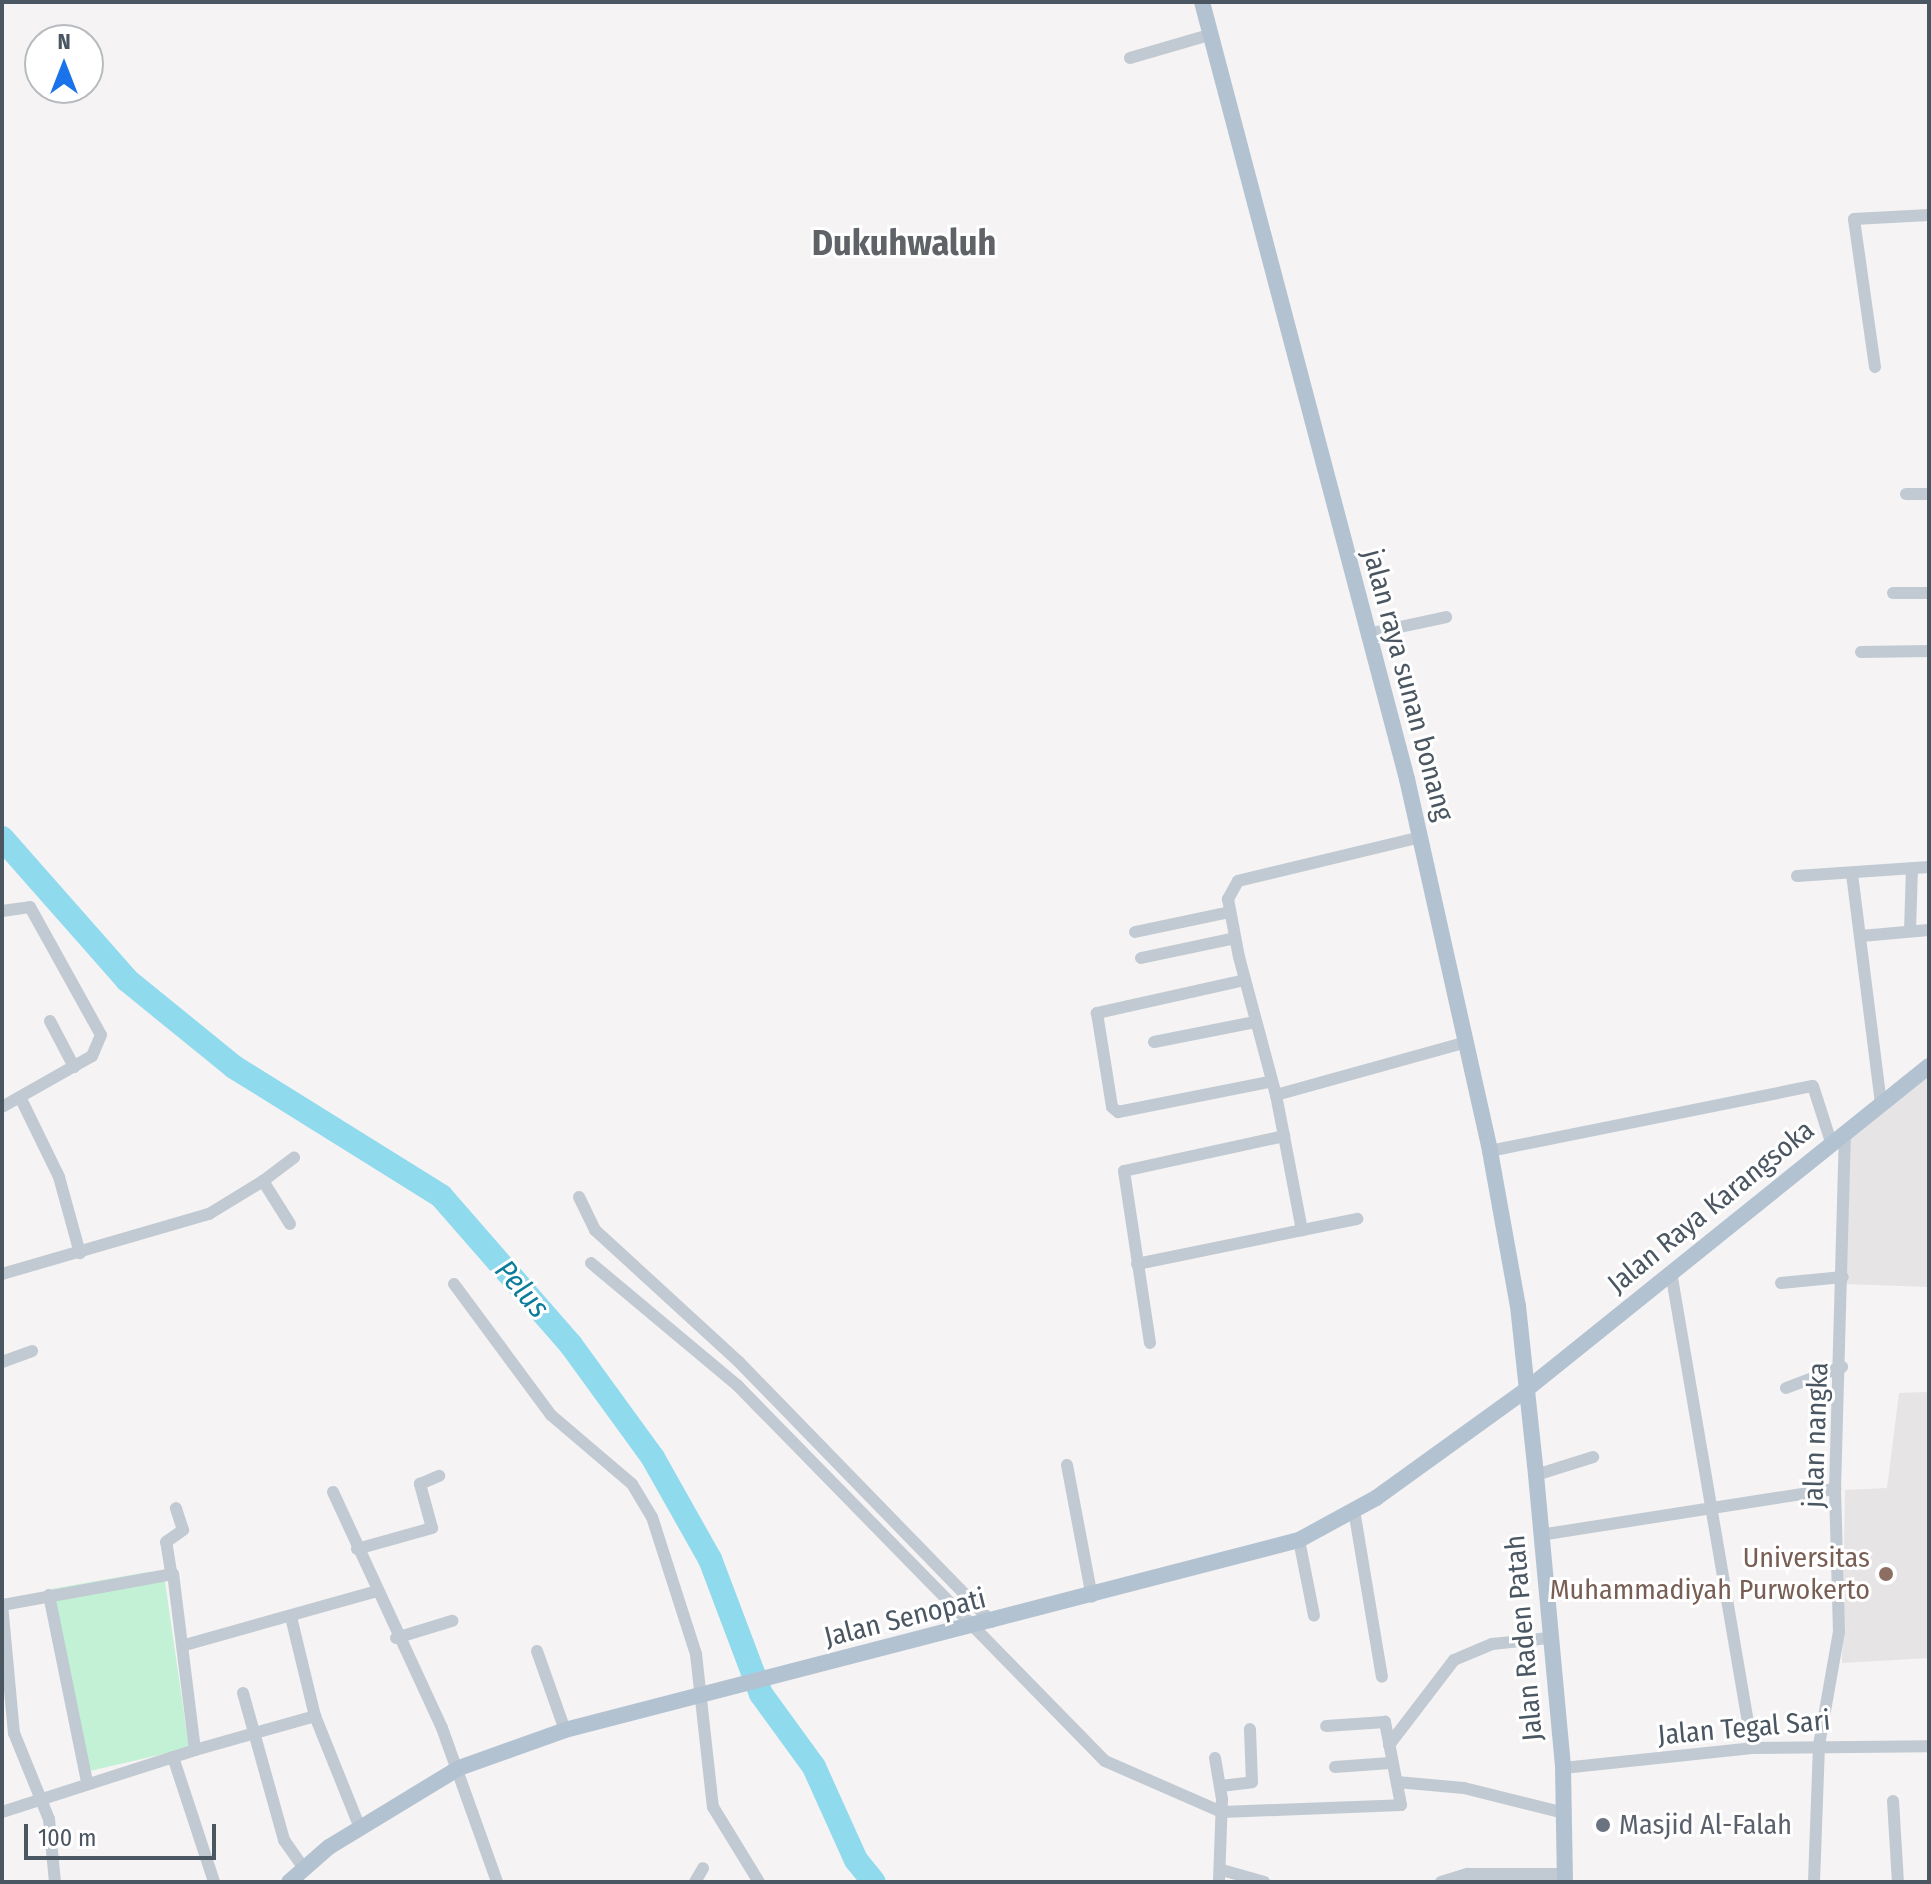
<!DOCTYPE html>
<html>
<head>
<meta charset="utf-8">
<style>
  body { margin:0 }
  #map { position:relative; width:1931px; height:1884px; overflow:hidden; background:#f5f3f3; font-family:"Fira Sans Condensed",sans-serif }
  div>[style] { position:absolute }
  .education>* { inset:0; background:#e6e4e5 }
  .green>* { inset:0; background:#c3f1d5 }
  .river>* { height:24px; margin:-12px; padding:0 12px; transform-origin:12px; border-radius:12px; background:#90daee }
  .minor>* { height:12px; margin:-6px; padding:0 6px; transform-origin:6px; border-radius:6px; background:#c1cad2 }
  .major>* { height:16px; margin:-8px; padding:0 8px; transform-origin:8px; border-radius:8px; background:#b3c2d1 }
  .dots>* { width:22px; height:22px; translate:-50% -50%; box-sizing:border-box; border:4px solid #fff; border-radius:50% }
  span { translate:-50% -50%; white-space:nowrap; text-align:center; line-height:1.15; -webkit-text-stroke:6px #fff; paint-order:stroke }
  .street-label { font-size:28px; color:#4a5661 }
  .education-label { font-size:28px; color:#785e54 }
  .right { translate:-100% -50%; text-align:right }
  .worship-label { font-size:28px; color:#5b616d }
  .left { translate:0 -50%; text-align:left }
  .water-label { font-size:30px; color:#0c7c9b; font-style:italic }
  .district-label { font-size:36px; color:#5f6368; font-weight:700 }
  .frame { position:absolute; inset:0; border:4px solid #4a5661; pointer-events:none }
  .north { position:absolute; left:24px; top:24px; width:80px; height:80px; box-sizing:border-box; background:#fff; border:2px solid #b7bbc0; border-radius:50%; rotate:0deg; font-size:22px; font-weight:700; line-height:32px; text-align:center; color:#4a5661 }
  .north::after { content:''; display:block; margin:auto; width:28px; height:36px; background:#1a73e8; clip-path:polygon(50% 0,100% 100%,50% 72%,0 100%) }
  .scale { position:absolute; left:24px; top:1824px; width:192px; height:36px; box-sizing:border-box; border:4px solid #4a5661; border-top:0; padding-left:10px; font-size:24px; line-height:28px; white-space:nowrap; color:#4a5661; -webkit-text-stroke:6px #fff; paint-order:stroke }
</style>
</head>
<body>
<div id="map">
  <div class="education">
    <div style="clip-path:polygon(1929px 1069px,1929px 1287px,1845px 1284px,1850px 1134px)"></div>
    <div style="clip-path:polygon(1929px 1392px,1929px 1658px,1842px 1663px,1845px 1490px,1887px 1488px,1899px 1393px)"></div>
  </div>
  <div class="green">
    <div style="clip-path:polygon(148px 1572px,164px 1575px,189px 1748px,81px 1773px,51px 1589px)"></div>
  </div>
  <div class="river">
    <div style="left:2px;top:838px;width:189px;rotate:48.6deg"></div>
    <div style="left:127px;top:980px;width:138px;rotate:39.1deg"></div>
    <div style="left:234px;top:1067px;width:244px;rotate:31.9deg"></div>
    <div style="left:441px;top:1196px;width:198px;rotate:48.9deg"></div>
    <div style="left:571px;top:1345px;width:140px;rotate:54deg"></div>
    <div style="left:653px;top:1458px;width:116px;rotate:60.6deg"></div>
    <div style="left:710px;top:1559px;width:144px;rotate:69.3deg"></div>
    <div style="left:761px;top:1694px;width:90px;rotate:54deg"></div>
    <div style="left:814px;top:1767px;width:102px;rotate:65.7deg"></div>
    <div style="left:856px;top:1860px;width:28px;rotate:51deg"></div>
  </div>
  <div class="minor">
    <div style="left:1130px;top:58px;width:85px;rotate:-16.3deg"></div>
    <div style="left:1875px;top:367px;width:149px;rotate:-98.1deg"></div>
    <div style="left:1854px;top:219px;width:75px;rotate:-3.1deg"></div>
    <div style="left:1906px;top:494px;width:23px"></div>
    <div style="left:1893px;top:593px;width:36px"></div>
    <div style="left:1367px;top:634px;width:81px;rotate:-12.1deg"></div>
    <div style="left:1861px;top:652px;width:68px;rotate:-0.8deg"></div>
    <div style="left:1421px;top:837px;width:188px;rotate:166.5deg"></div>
    <div style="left:1238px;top:881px;width:21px;rotate:119deg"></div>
    <div style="left:1228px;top:899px;width:59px;rotate:79.3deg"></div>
    <div style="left:1239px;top:957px;width:143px;rotate:75deg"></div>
    <div style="left:1276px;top:1095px;width:198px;rotate:-15.5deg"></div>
    <div style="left:1852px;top:874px;width:230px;rotate:82.8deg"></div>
    <div style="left:1797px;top:876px;width:132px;rotate:-3.9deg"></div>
    <div style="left:2px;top:911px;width:28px;rotate:-8deg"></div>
    <div style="left:30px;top:907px;width:146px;rotate:61deg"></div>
    <div style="left:101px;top:1035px;width:23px;rotate:113deg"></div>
    <div style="left:92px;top:1056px;width:103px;rotate:150.5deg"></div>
    <div style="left:1910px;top:931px;width:62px;rotate:-88.2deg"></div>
    <div style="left:1135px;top:932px;width:97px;rotate:-11.9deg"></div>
    <div style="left:1861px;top:936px;width:68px;rotate:-5deg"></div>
    <div style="left:1141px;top:958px;width:96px;rotate:-12deg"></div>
    <div style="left:1245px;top:980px;width:152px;rotate:167.4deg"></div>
    <div style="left:1097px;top:1013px;width:95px;rotate:80.9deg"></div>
    <div style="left:1112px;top:1107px;width:8px;rotate:40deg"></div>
    <div style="left:1118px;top:1112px;width:153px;rotate:-11.3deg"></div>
    <div style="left:50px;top:1021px;width:52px;rotate:62.4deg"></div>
    <div style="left:1154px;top:1042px;width:103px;rotate:-11.2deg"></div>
    <div style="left:20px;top:1097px;width:89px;rotate:64deg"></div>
    <div style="left:59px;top:1177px;width:79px;rotate:74.6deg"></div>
    <div style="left:1284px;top:1136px;width:96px;rotate:79.2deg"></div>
    <div style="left:1490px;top:1151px;width:329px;rotate:-11.4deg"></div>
    <div style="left:1813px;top:1086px;width:59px;rotate:72.2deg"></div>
    <div style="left:579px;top:1197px;width:37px;rotate:64deg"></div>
    <div style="left:595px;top:1230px;width:194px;rotate:42.5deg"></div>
    <div style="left:738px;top:1361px;width:364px;rotate:45.8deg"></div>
    <div style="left:290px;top:1224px;width:51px;rotate:-122.1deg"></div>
    <div style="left:263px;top:1181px;width:39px;rotate:-37deg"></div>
    <div style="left:591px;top:1263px;width:192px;rotate:39.9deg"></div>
    <div style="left:738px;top:1386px;width:525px;rotate:45.62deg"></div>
    <div style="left:1105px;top:1761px;width:128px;rotate:23.6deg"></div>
    <div style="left:1222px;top:1812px;width:179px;rotate:-2.2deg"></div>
    <div style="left:1401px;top:1805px;width:85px;rotate:-100.9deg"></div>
    <div style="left:1385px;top:1722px;width:59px;rotate:176.1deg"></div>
    <div style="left:1137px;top:1264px;width:225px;rotate:-11.6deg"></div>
    <div style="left:1671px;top:1272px;width:483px;rotate:80.3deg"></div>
    <div style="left:2px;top:1274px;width:216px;rotate:-16.2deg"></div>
    <div style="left:209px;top:1214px;width:63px;rotate:-31.4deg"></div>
    <div style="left:1781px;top:1283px;width:62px;rotate:-5.5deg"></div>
    <div style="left:454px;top:1284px;width:163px;rotate:53.5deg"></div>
    <div style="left:551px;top:1415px;width:106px;rotate:40.4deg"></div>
    <div style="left:632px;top:1484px;width:39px;rotate:59deg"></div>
    <div style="left:652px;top:1517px;width:144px;rotate:72.2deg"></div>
    <div style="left:696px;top:1654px;width:154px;rotate:83.7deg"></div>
    <div style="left:713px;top:1807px;width:88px;rotate:58.5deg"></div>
    <div style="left:1150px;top:1343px;width:174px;rotate:-98.6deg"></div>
    <div style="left:1124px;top:1171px;width:164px;rotate:-12.3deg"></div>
    <div style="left:1284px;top:1136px;width:42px;rotate:-101deg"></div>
    <div style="left:2px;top:1362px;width:32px;rotate:-20deg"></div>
    <div style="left:1786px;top:1388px;width:60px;rotate:-20.6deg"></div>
    <div style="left:1067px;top:1465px;width:134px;rotate:79.3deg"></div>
    <div style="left:1536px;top:1475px;width:60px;rotate:-17.5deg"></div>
    <div style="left:333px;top:1492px;width:260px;rotate:65.2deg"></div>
    <div style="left:442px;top:1728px;width:164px;rotate:70.3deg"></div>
    <div style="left:1354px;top:1510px;width:169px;rotate:80.5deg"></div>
    <div style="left:1540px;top:1535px;width:299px;rotate:-8.9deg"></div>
    <div style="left:1299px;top:1540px;width:77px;rotate:78.8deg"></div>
    <div style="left:357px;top:1549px;width:78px;rotate:-15.6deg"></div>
    <div style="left:432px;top:1528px;width:46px;rotate:-105.3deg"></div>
    <div style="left:420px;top:1484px;width:21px;rotate:-23deg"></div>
    <div style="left:171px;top:1572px;width:30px;rotate:-99deg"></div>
    <div style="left:166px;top:1542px;width:21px;rotate:-35deg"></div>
    <div style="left:183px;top:1530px;width:23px;rotate:-108deg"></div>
    <div style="left:49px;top:1595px;width:190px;rotate:78.5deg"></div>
    <div style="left:2px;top:1604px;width:130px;rotate:84.7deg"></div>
    <div style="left:14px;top:1733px;width:93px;rotate:67.9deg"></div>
    <div style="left:49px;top:1819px;width:63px;rotate:84.6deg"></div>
    <div style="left:291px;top:1617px;width:102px;rotate:76.4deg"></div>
    <div style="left:315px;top:1716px;width:121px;rotate:68.1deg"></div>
    <div style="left:396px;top:1638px;width:59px;rotate:-16.9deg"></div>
    <div style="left:185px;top:1645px;width:196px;rotate:-15.7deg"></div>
    <div style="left:537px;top:1651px;width:84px;rotate:70.5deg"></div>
    <div style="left:243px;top:1693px;width:153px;rotate:74.4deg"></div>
    <div style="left:284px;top:1840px;width:35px;rotate:55deg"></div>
    <div style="left:1389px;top:1745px;width:107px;rotate:-52.6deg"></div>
    <div style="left:1454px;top:1660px;width:41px;rotate:-22.8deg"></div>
    <div style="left:1492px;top:1644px;width:57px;rotate:-6deg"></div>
    <div style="left:195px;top:1750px;width:125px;rotate:-15.8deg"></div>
    <div style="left:173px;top:1757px;width:132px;rotate:71.8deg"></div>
    <div style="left:1215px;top:1758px;width:42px;rotate:80.3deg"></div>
    <div style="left:1222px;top:1799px;width:83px;rotate:92.1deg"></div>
    <div style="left:1335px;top:1767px;width:55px;rotate:-4.2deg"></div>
    <div style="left:1563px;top:1768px;width:190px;rotate:-6deg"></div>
    <div style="left:1752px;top:1748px;width:177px;rotate:-0.6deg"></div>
    <div style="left:1397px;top:1782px;width:67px;rotate:5.1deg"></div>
    <div style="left:1464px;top:1788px;width:103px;rotate:14deg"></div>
    <div style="left:1221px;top:1786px;width:31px;rotate:-7deg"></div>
    <div style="left:1252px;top:1782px;width:53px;rotate:-92.2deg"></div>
    <div style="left:1893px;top:1801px;width:81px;rotate:86.5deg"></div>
    <div style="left:2px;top:1812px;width:203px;rotate:-17.8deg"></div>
    <div style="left:195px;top:1750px;width:177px;rotate:-97.1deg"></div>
    <div style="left:173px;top:1574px;width:174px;rotate:169.7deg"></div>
    <div style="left:1222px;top:1870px;width:44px;rotate:15.9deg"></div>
    <div style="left:695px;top:1882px;width:16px;rotate:-60deg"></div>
    <div style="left:1441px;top:1882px;width:28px;rotate:-17deg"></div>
    <div style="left:1468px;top:1874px;width:97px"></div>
    <div style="left:1814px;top:1882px;width:137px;rotate:-87.9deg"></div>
    <div style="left:1819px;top:1745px;width:115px;rotate:-80deg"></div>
    <div style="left:1839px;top:1632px;width:143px;rotate:-91.6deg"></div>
    <div style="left:1835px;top:1489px;width:357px;rotate:-88.4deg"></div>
  </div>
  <div class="major">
    <div style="left:1202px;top:2px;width:804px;rotate:75.22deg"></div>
    <div style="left:1407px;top:779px;width:381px;rotate:77.4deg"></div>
    <div style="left:1490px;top:1151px;width:158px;rotate:79.8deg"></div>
    <div style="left:1518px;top:1306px;width:170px;rotate:83.9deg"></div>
    <div style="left:1536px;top:1475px;width:294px;rotate:84.7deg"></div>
    <div style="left:1563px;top:1768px;width:114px;rotate:89deg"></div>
    <div style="left:289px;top:1882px;width:53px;rotate:-41.2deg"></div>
    <div style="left:329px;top:1847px;width:152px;rotate:-31.3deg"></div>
    <div style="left:459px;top:1768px;width:113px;rotate:-19.7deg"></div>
    <div style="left:565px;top:1730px;width:758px;rotate:-14.51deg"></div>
    <div style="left:1299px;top:1540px;width:88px;rotate:-28.6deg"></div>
    <div style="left:1376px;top:1498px;width:186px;rotate:-35.8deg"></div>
    <div style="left:1527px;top:1389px;width:516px;rotate:-38.78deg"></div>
  </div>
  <div class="dots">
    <div style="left:1886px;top:1574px;background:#8d6e63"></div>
    <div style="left:1603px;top:1825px;background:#6b7280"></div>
  </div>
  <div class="street-label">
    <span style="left:1408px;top:685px;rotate:75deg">jalan raya sunan bonang</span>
    <span style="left:1711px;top:1207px;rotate:-39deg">Jalan Raya Karangsoka</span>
    <span style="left:1816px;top:1435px;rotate:-88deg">jalan nangka</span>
    <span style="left:905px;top:1618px;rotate:-14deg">Jalan Senopati</span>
    <span style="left:1524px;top:1638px;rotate:-95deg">Jalan Raden Patah</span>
    <span style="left:1744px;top:1728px;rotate:-5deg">Jalan Tegal Sari</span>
  </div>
  <div class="education-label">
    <span class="right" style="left:1870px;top:1574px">Universitas<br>Muhammadiyah Purwokerto</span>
  </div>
  <div class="worship-label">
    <span class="left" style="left:1619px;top:1825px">Masjid Al-Falah</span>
  </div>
  <div class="water-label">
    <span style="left:522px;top:1289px;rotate:49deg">Pelus</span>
  </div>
  <div class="district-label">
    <span style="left:904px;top:244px">Dukuhwaluh</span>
  </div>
  <div class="frame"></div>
  <div class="north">N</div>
  <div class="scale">100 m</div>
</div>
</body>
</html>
